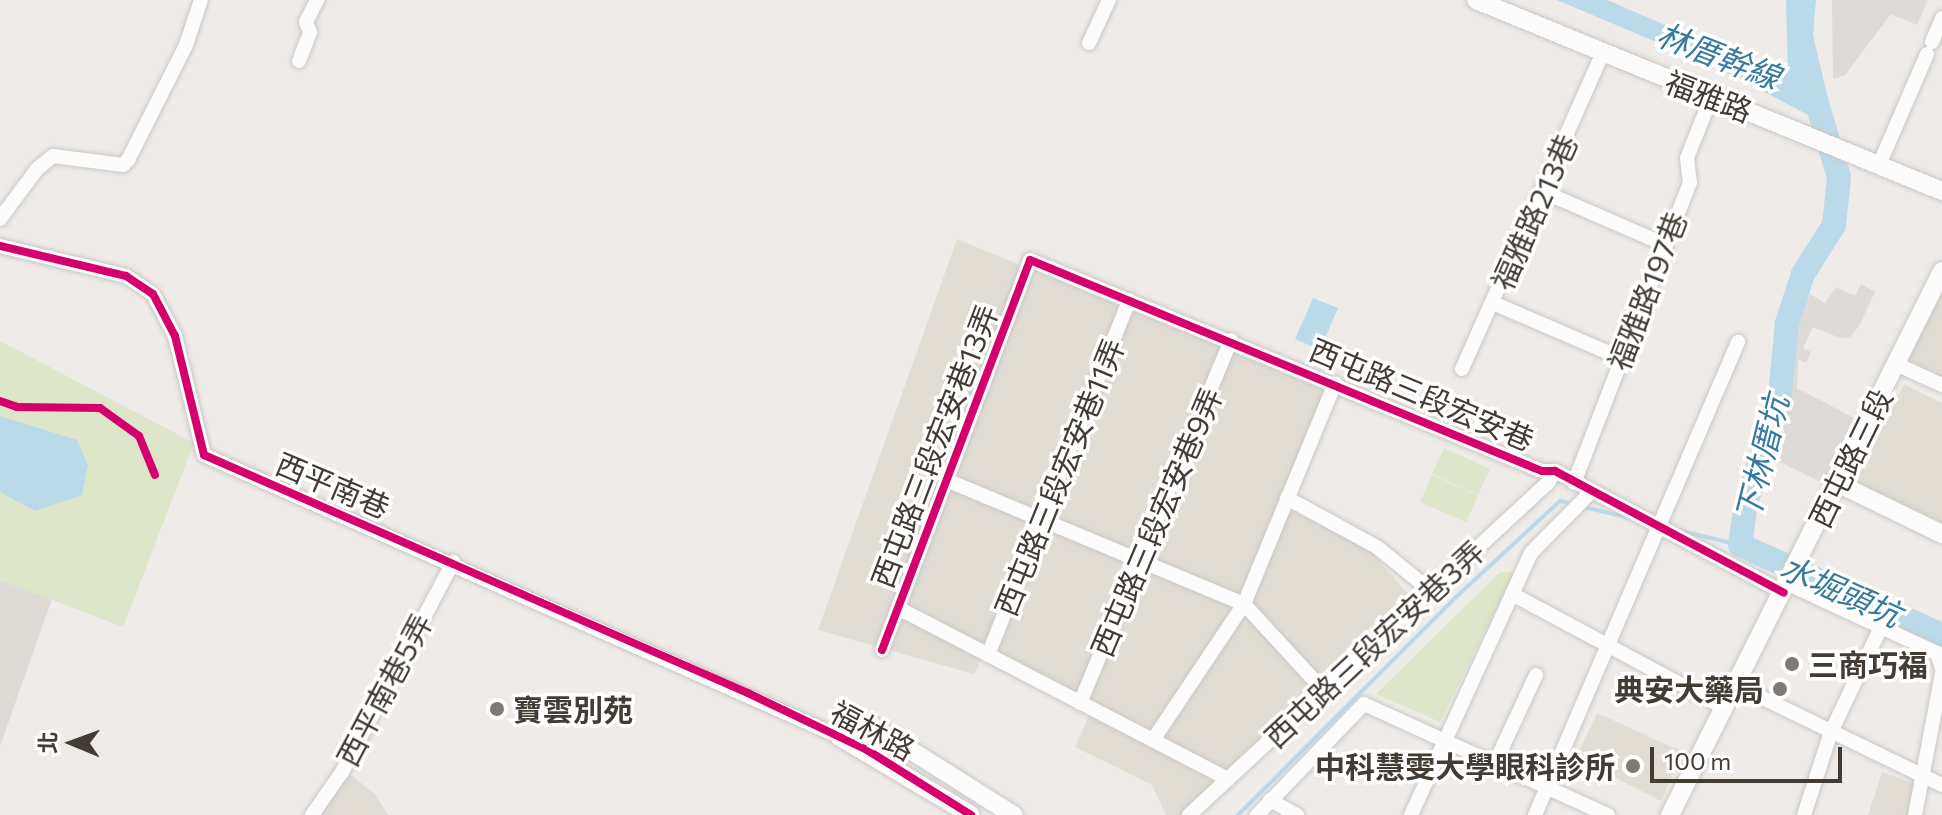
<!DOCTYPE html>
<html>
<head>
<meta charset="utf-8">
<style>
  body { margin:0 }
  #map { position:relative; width:1942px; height:815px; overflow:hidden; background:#eeebe8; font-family:Commissioner,"Noto Sans TC",sans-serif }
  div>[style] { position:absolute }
  .residential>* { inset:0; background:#e1ddd5 }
  .industrial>* { inset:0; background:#dedad6 }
  .green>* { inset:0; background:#dde6c9 }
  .parking>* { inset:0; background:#dddad8 }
  .water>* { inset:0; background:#bbdae9 }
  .stream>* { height:4px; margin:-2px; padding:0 2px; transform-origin:2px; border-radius:2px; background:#bbdae9 }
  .river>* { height:24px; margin:-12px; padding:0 12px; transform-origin:12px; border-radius:12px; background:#bbdae9 }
  .roads { filter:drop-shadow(0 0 2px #cac7c4) drop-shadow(0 0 2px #cac7c4) }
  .minor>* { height:14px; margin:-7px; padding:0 7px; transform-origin:7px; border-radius:7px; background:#fcfcfc }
  .tertiary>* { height:18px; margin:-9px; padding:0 9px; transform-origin:9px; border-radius:9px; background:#fcfcfc }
  .cycleway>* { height:8px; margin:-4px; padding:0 4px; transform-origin:4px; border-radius:4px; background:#d6006c }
  .dots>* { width:22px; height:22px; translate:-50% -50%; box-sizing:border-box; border:4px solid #fff; border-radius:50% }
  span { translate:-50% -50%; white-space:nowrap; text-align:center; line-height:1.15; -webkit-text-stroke:7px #fff; paint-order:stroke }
  .street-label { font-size:30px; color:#423c35 }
  .poi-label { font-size:30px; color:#423c35; font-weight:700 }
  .left { translate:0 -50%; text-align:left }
  .right { translate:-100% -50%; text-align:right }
  .water-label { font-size:32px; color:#367a9e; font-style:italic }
  .north { position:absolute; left:32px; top:703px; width:80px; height:80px; -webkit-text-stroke:6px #fff; paint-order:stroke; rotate:271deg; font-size:22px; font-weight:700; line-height:32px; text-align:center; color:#423c35 }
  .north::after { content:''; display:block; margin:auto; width:28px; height:36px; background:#423c35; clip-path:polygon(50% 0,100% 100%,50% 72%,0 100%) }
  .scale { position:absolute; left:1650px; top:747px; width:192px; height:36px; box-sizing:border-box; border:4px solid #423c35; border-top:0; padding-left:10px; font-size:24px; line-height:28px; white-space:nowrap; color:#423c35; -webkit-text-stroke:6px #fff; paint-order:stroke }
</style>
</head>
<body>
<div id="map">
  <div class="residential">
    <div style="clip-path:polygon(957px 239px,1324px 390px,1280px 504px,1371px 552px,1410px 596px,1180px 815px,1166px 815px,1152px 785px,1075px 747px,1095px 703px,987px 648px,974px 674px,818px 630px)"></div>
    <div style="clip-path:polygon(1942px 290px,1942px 377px,1908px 360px)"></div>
    <div style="clip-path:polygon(1904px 384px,1942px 403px,1942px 528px,1854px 485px)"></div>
    <div style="clip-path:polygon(1597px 713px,1683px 752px,1661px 801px,1576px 758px)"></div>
    <div style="clip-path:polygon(1882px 772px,1927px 788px,1918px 815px,1868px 815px)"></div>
    <div style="clip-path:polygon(351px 775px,375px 794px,388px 815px,317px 815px,326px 798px)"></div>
  </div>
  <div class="industrial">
    <div style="clip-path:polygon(0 580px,52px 599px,0 746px)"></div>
  </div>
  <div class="green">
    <div style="clip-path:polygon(0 341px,194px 443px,123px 627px,0 580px)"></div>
    <div style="clip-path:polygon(1444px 448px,1490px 469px,1478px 495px,1432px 474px)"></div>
    <div style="clip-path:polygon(1432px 475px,1478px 496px,1466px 522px,1420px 502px)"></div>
    <div style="clip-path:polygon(1500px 572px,1514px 572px,1440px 722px,1376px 694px)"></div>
  </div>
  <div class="parking">
    <div style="clip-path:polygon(1832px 0,1928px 0,1917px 25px,1891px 14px,1845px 75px,1833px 79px)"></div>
    <div style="clip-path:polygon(1861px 284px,1875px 292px,1859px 326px,1850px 337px,1840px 338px,1813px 327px,1803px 348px,1811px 352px,1806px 363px,1798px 359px,1797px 388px,1854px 418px,1823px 483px,1776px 460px,1790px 394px,1795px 322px,1810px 294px,1825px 303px,1836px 287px,1855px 296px)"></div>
  </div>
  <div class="water">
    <div style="clip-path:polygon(1557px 0,1607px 0,1767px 69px,1788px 68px,1786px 0,1816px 0,1813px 35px,1835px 129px,1720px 69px)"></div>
    <div style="clip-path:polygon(1313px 298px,1338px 308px,1320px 350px,1295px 339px)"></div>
    <div style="clip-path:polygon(0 416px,77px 440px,88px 465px,82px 495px,35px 511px,0 492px)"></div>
  </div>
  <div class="stream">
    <div style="left:1584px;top:507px;width:47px;rotate:13.4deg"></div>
    <div style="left:1677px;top:530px;width:65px;rotate:13.4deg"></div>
    <div style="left:1238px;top:815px;width:308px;rotate:-45deg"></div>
    <div style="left:1456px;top:597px;width:142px;rotate:-42.7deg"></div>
    <div style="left:1560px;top:501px;width:11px;rotate:15deg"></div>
  </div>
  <div class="river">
    <div style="left:1813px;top:90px;width:91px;rotate:73.4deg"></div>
    <div style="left:1839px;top:177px;width:48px;rotate:95.9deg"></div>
    <div style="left:1834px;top:225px;width:58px;rotate:122.3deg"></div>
    <div style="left:1803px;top:274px;width:52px;rotate:108.1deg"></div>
    <div style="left:1787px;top:323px;width:82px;rotate:95.6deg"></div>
    <div style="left:1779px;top:405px;width:103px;rotate:108.6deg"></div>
    <div style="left:1746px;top:503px;width:42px;rotate:98.1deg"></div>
    <div style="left:1740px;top:545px;width:221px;rotate:24deg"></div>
  </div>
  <div class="roads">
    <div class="minor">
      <div style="left:1932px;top:42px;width:26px;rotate:-67deg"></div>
      <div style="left:1089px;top:43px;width:47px;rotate:-65.1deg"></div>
      <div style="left:299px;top:61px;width:31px;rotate:-69deg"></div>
      <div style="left:310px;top:32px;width:11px;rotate:-112deg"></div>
      <div style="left:306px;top:22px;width:25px;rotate:-63deg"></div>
      <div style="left:1879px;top:165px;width:121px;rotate:-66.6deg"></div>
      <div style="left:1544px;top:192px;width:133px;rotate:23.5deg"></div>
      <div style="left:0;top:219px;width:62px;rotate:-53.5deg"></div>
      <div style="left:37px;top:169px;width:21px;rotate:-39deg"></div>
      <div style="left:53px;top:156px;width:71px;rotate:7.3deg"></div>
      <div style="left:123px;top:165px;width:7px;rotate:-45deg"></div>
      <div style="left:128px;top:160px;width:129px;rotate:-63.2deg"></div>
      <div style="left:186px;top:45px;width:47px;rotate:-71.6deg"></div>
      <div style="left:0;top:246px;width:130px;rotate:13.4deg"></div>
      <div style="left:126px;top:276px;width:32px;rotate:34deg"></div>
      <div style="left:153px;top:294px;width:47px;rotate:62.4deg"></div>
      <div style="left:175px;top:336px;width:122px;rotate:76.3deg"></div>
      <div style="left:204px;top:455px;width:696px;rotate:23.91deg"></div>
      <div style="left:1493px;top:303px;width:139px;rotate:23.3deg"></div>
      <div style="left:1896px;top:364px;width:51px;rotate:24.5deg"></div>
      <div style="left:1462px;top:369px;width:345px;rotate:-66deg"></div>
      <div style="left:946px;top:480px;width:323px;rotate:22.6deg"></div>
      <div style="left:1244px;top:604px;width:118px;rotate:47.4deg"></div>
      <div style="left:1574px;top:483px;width:322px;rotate:-68.9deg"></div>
      <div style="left:1690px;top:183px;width:25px;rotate:-97deg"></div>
      <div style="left:1687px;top:158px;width:65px;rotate:-68.2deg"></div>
      <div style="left:1287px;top:498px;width:102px;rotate:28.6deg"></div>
      <div style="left:1377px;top:547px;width:70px;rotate:39.2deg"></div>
      <div style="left:1788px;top:584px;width:164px;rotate:24.8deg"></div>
      <div style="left:1937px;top:653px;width:16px;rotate:72deg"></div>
      <div style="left:1512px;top:594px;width:242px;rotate:28.2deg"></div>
      <div style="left:898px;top:608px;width:372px;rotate:27.4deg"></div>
      <div style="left:882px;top:650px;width:417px;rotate:-69.2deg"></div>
      <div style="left:1030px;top:260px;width:554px;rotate:22.4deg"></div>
      <div style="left:1542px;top:471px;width:13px"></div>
      <div style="left:1555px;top:471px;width:259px;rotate:28deg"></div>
      <div style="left:988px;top:655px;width:382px;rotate:-68.3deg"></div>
      <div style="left:1736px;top:685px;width:229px;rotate:25.9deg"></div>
      <div style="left:1080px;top:703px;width:393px;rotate:-67.4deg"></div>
      <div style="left:1153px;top:740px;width:164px;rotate:-56.2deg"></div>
      <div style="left:1244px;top:604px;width:239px;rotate:-67.6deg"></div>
      <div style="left:1495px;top:763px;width:97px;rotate:-65deg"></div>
      <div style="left:1270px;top:800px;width:31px;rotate:29deg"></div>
      <div style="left:312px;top:815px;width:52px;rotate:-55.1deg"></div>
      <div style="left:342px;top:772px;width:238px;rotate:-62.1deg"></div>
      <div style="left:1189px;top:815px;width:489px;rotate:-42.8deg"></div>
      <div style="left:1548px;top:483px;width:14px;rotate:-60deg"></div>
      <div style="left:1257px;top:815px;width:154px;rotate:-46.1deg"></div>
      <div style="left:1364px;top:704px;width:268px;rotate:24.5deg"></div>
      <div style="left:1411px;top:815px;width:288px;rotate:-65.4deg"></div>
      <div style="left:1531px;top:553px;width:84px;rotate:-45.5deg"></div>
      <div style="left:1535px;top:815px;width:515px;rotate:-66.77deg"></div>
      <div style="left:1804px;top:815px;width:87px;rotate:-72deg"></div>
      <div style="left:1831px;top:732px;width:116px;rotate:-64.5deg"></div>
      <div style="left:1915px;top:815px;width:144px;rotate:-79.2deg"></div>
    </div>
    <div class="tertiary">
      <div style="left:1476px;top:0;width:504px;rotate:22.29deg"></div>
      <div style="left:1837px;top:483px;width:117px;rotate:25.9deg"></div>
      <div style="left:840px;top:737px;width:35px;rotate:-16deg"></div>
      <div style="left:874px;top:727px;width:165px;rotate:32.3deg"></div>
      <div style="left:840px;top:737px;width:152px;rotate:30.8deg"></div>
      <div style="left:1670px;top:815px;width:608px;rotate:-63.43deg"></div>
    </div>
  </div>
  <div class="cycleway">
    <div style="left:0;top:246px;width:130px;rotate:13.4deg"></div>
    <div style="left:126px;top:276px;width:32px;rotate:34deg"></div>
    <div style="left:153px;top:294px;width:47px;rotate:62.4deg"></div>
    <div style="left:175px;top:336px;width:122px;rotate:76.3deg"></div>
    <div style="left:204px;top:455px;width:594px;rotate:23.63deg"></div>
    <div style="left:748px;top:693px;width:132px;rotate:25.6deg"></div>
    <div style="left:867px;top:750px;width:123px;rotate:32deg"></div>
    <div style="left:0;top:401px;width:18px;rotate:19deg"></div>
    <div style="left:17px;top:407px;width:83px;rotate:0.7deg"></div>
    <div style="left:100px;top:408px;width:48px;rotate:35.7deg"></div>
    <div style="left:139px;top:436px;width:42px;rotate:67.7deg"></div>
    <div style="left:882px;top:650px;width:417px;rotate:-69.2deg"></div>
    <div style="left:1030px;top:260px;width:554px;rotate:22.4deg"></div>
    <div style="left:1542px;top:471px;width:13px"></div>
    <div style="left:1555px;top:471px;width:259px;rotate:28deg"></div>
  </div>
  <div class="dots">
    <div style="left:1792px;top:664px;background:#7e7974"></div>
    <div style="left:1780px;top:689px;background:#7e7974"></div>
    <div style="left:497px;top:709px;background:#7e7974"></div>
    <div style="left:1633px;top:766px;background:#7e7974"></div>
  </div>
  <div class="street-label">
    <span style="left:1709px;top:96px;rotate:21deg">福雅路</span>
    <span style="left:1534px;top:212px;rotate:-66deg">福雅路213巷</span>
    <span style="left:1647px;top:291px;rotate:-69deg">福雅路197巷</span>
    <span style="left:1422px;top:394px;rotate:23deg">西屯路三段宏安巷</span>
    <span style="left:934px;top:446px;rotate:-69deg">西屯路三段宏安巷13弄</span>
    <span style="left:1850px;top:458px;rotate:-64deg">西屯路三段</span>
    <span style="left:1059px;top:477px;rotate:-68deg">西屯路三段宏安巷11弄</span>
    <span style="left:333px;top:485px;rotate:23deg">西平南巷</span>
    <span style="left:1156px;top:522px;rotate:-67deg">西屯路三段宏安巷9弄</span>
    <span style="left:1374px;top:644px;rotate:-43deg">西屯路三段宏安巷3弄</span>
    <span style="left:384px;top:690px;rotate:-62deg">西平南巷5弄</span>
    <span style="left:873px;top:730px;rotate:28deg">福林路</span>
  </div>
  <div class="poi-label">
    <span class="left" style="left:1808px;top:664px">三商巧福</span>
    <span class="right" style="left:1764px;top:689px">典安大藥局</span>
    <span class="left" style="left:513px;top:709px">寶雲別苑</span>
    <span class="right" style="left:1615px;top:766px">中科慧雯大學眼科診所</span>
  </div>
  <div class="water-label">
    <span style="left:1719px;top:55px;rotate:21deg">林厝幹線</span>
    <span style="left:1761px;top:458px;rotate:-76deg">下林厝坑</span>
    <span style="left:1841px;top:590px;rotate:24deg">水堀頭坑</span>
  </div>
  <div class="north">北</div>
  <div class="scale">100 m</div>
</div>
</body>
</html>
